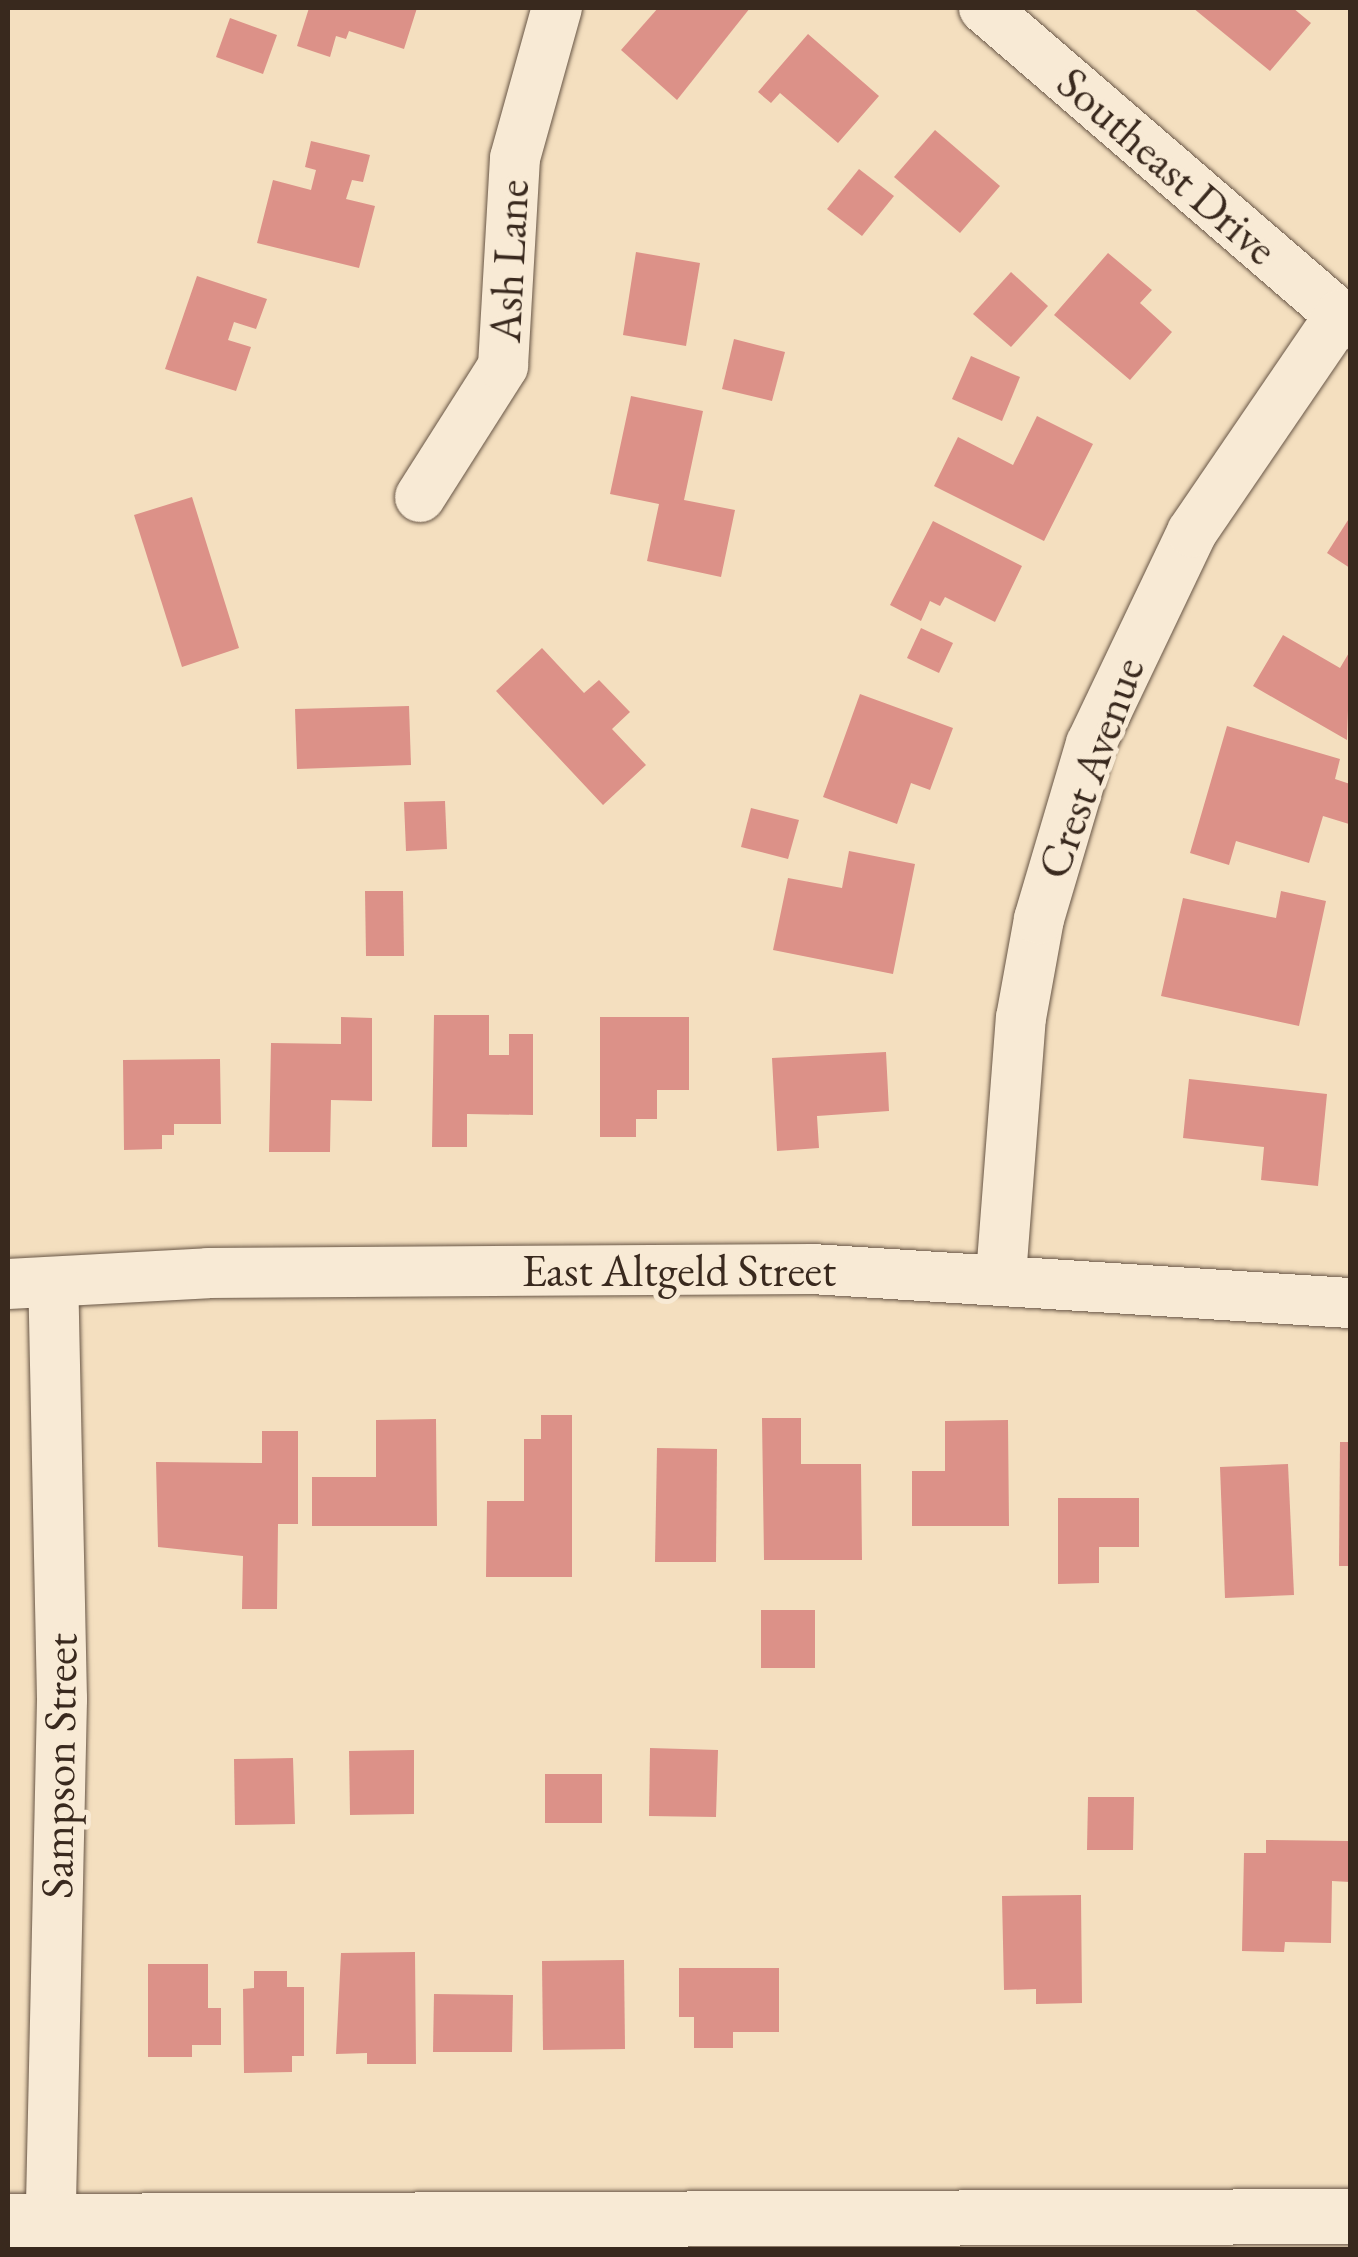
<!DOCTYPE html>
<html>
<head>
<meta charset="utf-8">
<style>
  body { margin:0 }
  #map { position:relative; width:1358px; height:2257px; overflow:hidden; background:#f4dfbf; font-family:"EB Garamond",serif }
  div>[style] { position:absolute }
  .building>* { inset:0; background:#dc9188 }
  .roads { filter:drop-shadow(0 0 2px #685646) drop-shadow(0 0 2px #685646) }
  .minor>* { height:50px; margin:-25px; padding:0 25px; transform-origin:25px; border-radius:25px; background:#f8ead5 }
  .tertiary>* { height:55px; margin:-27.5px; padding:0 27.5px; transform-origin:27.5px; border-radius:27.5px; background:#f8ead5 }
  span { translate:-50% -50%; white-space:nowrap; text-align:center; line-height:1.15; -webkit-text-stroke:10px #f8ead5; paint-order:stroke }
  .street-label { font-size:45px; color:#39291e }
  .frame { position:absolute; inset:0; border:10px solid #39291e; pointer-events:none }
</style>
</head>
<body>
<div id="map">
  <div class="building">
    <div style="clip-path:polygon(309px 8px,417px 8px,404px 49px,349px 31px,346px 39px,336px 36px,330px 57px,297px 46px)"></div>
    <div style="clip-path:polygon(658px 8px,750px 8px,677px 100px,621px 50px)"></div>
    <div style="clip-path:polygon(1193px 8px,1293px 8px,1311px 23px,1270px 71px)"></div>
    <div style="clip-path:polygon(230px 18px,277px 35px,263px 74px,216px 57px)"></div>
    <div style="clip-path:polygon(808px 34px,879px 96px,838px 143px,780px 93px,771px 103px,758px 92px)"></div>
    <div style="clip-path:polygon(935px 130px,1000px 186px,960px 233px,894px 177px)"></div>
    <div style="clip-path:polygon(311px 141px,370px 155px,363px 182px,352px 180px,346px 199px,375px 206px,359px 268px,257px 243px,273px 180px,311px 190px,316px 170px,305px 167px)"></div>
    <div style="clip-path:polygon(859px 169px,894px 196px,862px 236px,827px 209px)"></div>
    <div style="clip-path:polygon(636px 252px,700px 263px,686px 346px,623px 335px)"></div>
    <div style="clip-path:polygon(1108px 253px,1152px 290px,1140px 303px,1172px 332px,1130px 380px,1054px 315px)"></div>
    <div style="clip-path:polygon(1011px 272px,1048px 306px,1011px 347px,973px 314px)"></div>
    <div style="clip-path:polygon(197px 276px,267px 299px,256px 329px,234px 322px,228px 340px,251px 347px,236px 391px,165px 369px)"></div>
    <div style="clip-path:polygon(734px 339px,785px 352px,772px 401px,722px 389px)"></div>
    <div style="clip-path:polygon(971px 356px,1020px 377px,1002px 421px,952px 399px)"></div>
    <div style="clip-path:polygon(631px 396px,703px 411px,684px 500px,735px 510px,721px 577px,647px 561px,659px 504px,610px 494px)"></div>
    <div style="clip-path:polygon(1037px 416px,1093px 444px,1044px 541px,934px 486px,958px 437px,1013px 465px)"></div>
    <div style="clip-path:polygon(192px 497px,239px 648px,182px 667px,134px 515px)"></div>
    <div style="clip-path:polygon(1350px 517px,1350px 568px,1327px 553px)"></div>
    <div style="clip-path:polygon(933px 521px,1022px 566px,995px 622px,945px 597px,940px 606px,930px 601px,921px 621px,890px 605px)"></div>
    <div style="clip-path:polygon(921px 628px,953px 643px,939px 673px,907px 658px)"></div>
    <div style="clip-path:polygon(1283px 635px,1340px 668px,1350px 651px,1347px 740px,1253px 686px)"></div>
    <div style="clip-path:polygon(542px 648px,584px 693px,599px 680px,630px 712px,612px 729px,646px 765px,603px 805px,496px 691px)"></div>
    <div style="clip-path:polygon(860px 694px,953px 728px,930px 790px,911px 783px,897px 824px,823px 797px)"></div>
    <div style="clip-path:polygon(409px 706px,411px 765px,297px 769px,295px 709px)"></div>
    <div style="clip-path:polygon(1227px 726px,1340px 759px,1335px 779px,1350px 784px,1349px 824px,1323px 816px,1309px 863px,1236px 841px,1229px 865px,1190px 853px)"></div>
    <div style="clip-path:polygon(445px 801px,447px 849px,406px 851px,404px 802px)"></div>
    <div style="clip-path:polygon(751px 808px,799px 820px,788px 859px,741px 847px)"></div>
    <div style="clip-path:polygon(849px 851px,915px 864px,893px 974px,773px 950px,788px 878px,842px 888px)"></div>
    <div style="clip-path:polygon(365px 891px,403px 891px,404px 956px,366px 956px)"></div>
    <div style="clip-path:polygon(1281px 891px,1326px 901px,1299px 1026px,1161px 996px,1183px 898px,1276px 918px)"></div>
    <div style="clip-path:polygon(434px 1015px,489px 1015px,489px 1055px,509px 1055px,509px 1034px,533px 1034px,533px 1115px,467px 1114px,467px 1147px,432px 1147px)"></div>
    <div style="clip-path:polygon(341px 1017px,372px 1018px,372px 1101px,331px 1100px,330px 1152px,269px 1152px,271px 1043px,341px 1044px)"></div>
    <div style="clip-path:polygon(600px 1017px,689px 1017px,689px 1090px,657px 1090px,657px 1119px,636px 1119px,636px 1137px,600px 1137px)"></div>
    <div style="clip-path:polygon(886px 1052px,889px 1111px,817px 1116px,819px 1148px,777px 1151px,772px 1058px)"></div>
    <div style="clip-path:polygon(220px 1059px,221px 1124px,174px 1124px,174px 1135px,162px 1135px,162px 1149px,124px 1150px,123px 1060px)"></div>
    <div style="clip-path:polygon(1189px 1079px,1327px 1094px,1318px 1186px,1261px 1180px,1264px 1147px,1183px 1138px)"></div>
    <div style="clip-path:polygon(541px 1415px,572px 1415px,572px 1577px,486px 1577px,487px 1501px,524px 1501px,524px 1439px,541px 1439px)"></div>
    <div style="clip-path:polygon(762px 1418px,801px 1418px,801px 1464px,861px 1464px,862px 1560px,764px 1560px)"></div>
    <div style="clip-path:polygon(436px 1419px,437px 1526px,312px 1526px,312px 1477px,376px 1477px,376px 1420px)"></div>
    <div style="clip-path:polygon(1008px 1420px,1009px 1526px,912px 1526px,912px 1471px,945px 1471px,945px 1421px)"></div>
    <div style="clip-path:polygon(262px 1431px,298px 1431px,298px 1524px,278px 1524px,277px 1609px,242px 1609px,243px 1556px,158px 1547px,156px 1462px,262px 1463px)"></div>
    <div style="clip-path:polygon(1340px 1442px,1350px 1442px,1350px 1566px,1339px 1566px)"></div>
    <div style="clip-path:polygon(657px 1448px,717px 1449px,716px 1562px,655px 1562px)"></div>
    <div style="clip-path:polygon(1288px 1464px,1294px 1595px,1225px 1598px,1220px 1467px)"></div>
    <div style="clip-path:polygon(1058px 1498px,1139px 1498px,1139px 1547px,1099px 1547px,1099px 1583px,1058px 1584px)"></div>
    <div style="clip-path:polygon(761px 1610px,815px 1610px,815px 1668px,761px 1668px)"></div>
    <div style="clip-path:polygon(650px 1748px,718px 1750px,716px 1817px,649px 1816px)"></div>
    <div style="clip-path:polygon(414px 1750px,414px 1814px,350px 1815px,349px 1751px)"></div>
    <div style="clip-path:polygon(293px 1758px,295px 1824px,235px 1825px,234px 1759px)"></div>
    <div style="clip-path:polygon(545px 1774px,602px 1774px,602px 1823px,545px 1823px)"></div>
    <div style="clip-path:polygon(1088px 1797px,1134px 1797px,1133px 1850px,1087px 1850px)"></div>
    <div style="clip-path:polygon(1266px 1840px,1350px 1841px,1350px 1882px,1332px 1881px,1331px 1943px,1285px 1942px,1284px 1952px,1242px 1951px,1244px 1853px,1266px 1853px)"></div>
    <div style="clip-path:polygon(1081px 1895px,1082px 2003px,1036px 2004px,1036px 1989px,1004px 1990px,1002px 1896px)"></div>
    <div style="clip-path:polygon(415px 1952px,416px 2064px,367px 2064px,367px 2053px,336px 2054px,341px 1953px)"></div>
    <div style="clip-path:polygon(624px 1960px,625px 2049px,543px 2050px,542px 1961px)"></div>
    <div style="clip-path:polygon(148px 1964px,208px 1964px,208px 2008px,221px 2008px,221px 2045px,192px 2045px,192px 2057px,148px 2057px)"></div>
    <div style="clip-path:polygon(679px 1968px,779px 1968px,779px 2032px,733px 2032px,733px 2048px,694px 2048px,694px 2017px,679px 2017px)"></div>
    <div style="clip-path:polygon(254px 1971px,287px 1971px,287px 1987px,304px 1987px,304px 2056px,292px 2056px,292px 2072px,244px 2073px,243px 1989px,254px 1988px)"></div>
    <div style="clip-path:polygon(434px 1994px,513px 1995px,512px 2052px,433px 2052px)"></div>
  </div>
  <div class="roads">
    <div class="minor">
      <div style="left:984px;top:8px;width:484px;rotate:40.8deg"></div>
      <div style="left:420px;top:497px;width:155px;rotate:-57.6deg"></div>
      <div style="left:503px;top:366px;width:208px;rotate:-86.7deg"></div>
      <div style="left:515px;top:158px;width:156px;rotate:-74.4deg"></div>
      <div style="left:1001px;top:1276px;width:259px;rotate:-85.6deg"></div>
      <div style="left:1021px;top:1018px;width:101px;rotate:-79.7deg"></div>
      <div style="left:1039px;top:919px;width:183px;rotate:-73.5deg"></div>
      <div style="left:1091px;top:744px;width:235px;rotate:-64.5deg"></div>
      <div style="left:1192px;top:532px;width:263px;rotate:-55.7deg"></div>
      <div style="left:8px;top:1284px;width:200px;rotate:-3.1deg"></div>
      <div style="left:208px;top:1273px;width:604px;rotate:-0.38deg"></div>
      <div style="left:812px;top:1269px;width:539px;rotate:3.62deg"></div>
      <div style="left:50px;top:2250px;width:551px;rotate:-88.75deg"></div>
      <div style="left:62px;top:1699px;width:417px;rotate:-91.2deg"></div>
    </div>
    <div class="tertiary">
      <div style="left:8px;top:2221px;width:1342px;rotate:-0.21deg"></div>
    </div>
  </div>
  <div class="street-label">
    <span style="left:1167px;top:166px;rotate:41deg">Southeast Drive</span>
    <span style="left:509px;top:261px;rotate:-87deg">Ash Lane</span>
    <span style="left:1091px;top:768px;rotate:-70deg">Crest Avenue</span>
    <span style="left:679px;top:1271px">East Altgeld Street</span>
    <span style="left:59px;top:1766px;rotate:-89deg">Sampson Street</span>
  </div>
  <div class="frame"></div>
</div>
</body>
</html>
